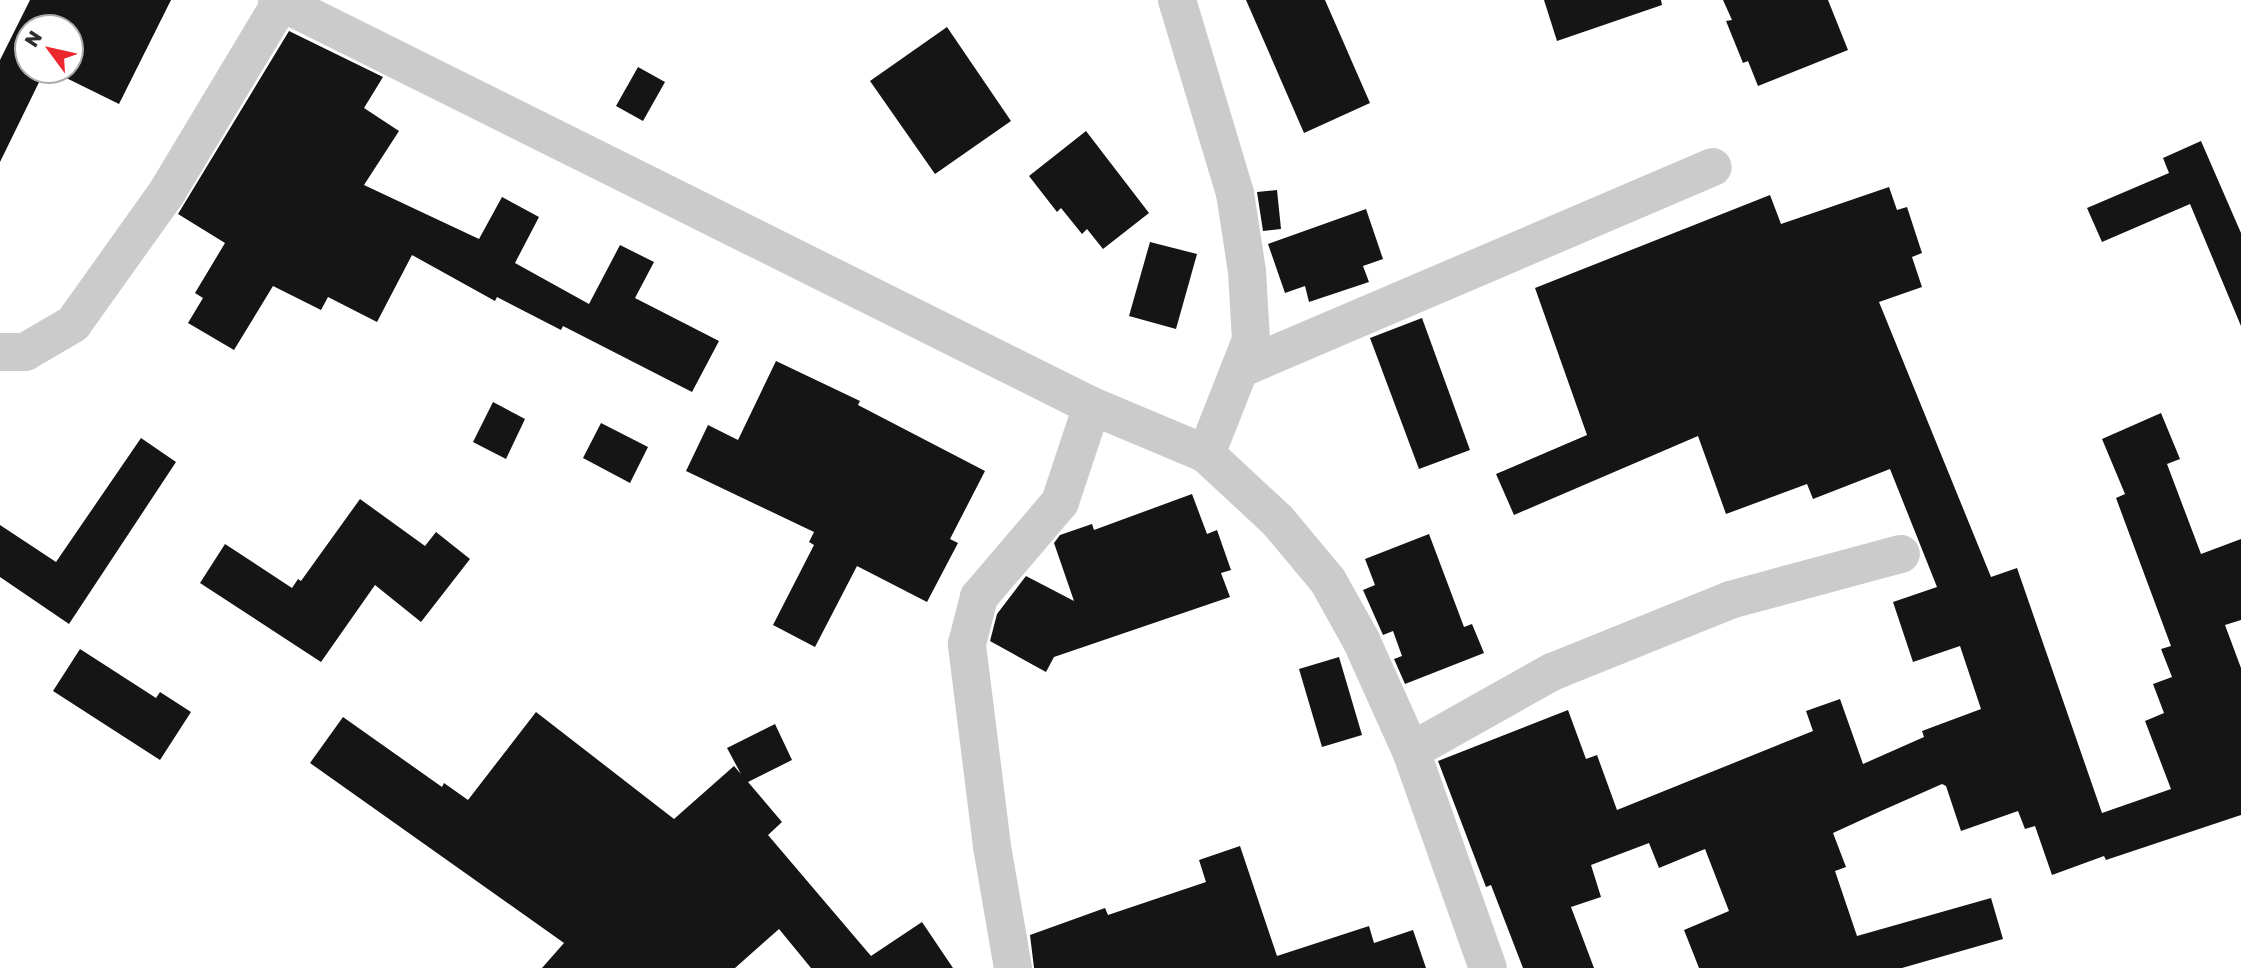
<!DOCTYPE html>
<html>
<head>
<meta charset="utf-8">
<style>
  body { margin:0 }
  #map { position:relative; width:2241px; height:968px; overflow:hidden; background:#fff; font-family:"Golos Text",sans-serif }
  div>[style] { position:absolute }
  .building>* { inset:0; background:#151515 }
  .minor>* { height:38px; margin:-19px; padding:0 19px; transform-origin:19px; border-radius:19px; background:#cbcbcb }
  span { translate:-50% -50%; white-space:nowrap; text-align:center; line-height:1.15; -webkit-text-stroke:7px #fff; paint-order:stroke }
  .north { position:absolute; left:14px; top:14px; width:70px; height:70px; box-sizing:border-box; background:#fff; border:2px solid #ababab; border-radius:50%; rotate:303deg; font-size:19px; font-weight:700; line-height:28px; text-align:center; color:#2e2e2e }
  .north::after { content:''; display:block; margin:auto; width:24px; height:32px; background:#ed272e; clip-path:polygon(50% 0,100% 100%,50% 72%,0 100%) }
</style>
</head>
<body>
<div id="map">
  <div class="building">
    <div style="clip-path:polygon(30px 0,171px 0,119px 104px,50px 70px,70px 70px,70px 28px,28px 28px,28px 70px,45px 70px,0 162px,0 60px)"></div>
    <div style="clip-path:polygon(1246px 0,1325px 0,1370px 103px,1304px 133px)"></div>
    <div style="clip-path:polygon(1544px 0,1661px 0,1662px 5px,1557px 41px)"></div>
    <div style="clip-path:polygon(1723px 0,1828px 0,1848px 50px,1758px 86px,1748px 61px,1743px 63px,1726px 21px,1732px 20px)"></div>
    <div style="clip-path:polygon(947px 27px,1011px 121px,935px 174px,870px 81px)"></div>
    <div style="clip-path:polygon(289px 31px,383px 77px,364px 108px,399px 131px,364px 185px,479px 239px,502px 197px,539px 217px,515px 263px,589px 304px,620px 245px,654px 262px,635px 298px,719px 341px,692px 392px,563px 326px,561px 330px,497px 297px,495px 301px,412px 255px,377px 322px,328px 297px,321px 310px,273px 286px,234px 350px,188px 323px,203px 298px,195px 293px,225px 243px,178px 214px)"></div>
    <div style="clip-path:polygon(638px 67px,665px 82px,643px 121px,616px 106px)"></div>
    <div style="clip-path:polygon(1086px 131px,1149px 213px,1103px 249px,1087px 229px,1082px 234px,1061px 208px,1057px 212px,1029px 176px)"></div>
    <div style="clip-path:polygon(2201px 141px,2241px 233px,2241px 326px,2190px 204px,2102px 242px,2087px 208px,2169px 173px,2163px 158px)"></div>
    <div style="clip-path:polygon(1889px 187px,1897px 210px,1907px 207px,1922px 253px,1912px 257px,1922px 287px,1879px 302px,1991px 577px,2017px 568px,2102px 813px,2171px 789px,2145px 721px,2164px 713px,2153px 684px,2172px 677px,2161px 649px,2171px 646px,2116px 498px,2125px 494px,2102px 439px,2161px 413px,2180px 459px,2167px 464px,2201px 554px,2241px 539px,2241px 620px,2225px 625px,2241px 668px,2241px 815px,2106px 860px,2104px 856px,2052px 875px,2035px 826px,2025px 829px,2018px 811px,1961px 831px,1946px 786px,1942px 784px,1881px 811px,1833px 833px,1846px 867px,1835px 871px,1857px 936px,1991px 898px,2003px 939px,1902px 968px,1699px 968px,1684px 930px,1729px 911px,1705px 849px,1659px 868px,1649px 843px,1591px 865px,1601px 897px,1571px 907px,1594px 968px,1523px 968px,1491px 885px,1486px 887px,1438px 761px,1568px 710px,1586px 759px,1597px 755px,1617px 810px,1813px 731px,1806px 711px,1840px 699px,1863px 764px,1924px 737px,1922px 731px,1981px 709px,1960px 646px,1913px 662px,1893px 602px,1937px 587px,1890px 469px,1813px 499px,1807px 484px,1726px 514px,1698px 436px,1514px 515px,1496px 474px,1587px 435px,1535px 288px,1770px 195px,1781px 224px)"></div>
    <div style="clip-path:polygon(1277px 190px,1281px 229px,1263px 231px,1257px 192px)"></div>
    <div style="clip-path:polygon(1366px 209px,1383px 259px,1363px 266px,1369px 282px,1309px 302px,1305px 286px,1285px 293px,1268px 244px)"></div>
    <div style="clip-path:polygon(1150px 242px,1197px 254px,1176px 329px,1129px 316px)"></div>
    <div style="clip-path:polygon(1422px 318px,1470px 450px,1419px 469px,1370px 338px)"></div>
    <div style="clip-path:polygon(776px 361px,860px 401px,858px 405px,985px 471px,950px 539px,958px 543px,927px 602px,857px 566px,815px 647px,773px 625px,814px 545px,809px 542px,814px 532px,686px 471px,708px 425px,738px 440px)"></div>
    <div style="clip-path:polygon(493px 402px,525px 419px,506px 459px,473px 442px)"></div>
    <div style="clip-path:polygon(601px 423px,648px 447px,630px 483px,583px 458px)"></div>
    <div style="clip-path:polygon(141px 438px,176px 462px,69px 624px,0 577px,0 525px,56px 562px)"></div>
    <div style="clip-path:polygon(1192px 494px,1207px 534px,1217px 530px,1231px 570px,1221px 573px,1230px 597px,1054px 657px,1046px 672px,990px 641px,997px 614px,1026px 576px,1074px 601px,1054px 543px,1060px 535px,1092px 524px,1094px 530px)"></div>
    <div style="clip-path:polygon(360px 499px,425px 546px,436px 532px,470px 559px,421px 622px,375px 585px,321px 662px,200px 583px,225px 544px,292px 588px,298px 579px,301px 581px)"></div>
    <div style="clip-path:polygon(1429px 534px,1464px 627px,1472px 624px,1484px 653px,1405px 684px,1394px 659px,1402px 656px,1393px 631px,1383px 635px,1363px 590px,1375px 585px,1365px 559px)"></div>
    <div style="clip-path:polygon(80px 649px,156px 698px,160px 692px,191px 712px,160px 760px,53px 691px)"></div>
    <div style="clip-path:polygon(1339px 657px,1362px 735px,1322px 747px,1299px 669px)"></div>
    <div style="clip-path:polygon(536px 712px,674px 819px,734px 766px,741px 774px,727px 748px,775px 724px,792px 760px,748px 782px,782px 822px,768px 835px,871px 956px,922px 922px,953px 968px,811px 968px,779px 929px,735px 968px,542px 968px,564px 943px,310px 763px,343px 717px,442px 787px,444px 783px,468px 800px)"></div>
    <div style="clip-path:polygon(1240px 846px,1277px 956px,1369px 926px,1374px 943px,1413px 930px,1426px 968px,1034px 968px,1030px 935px,1105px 908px,1108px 915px,1206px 882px,1199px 860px)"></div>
  </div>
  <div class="minor">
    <div style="left:277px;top:0;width:911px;rotate:26.48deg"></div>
    <div style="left:1092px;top:406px;width:124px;rotate:22.8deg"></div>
    <div style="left:1206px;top:454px;width:98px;rotate:42.9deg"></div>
    <div style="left:1278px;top:521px;width:78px;rotate:50.2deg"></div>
    <div style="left:1328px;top:581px;width:68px;rotate:60.8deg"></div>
    <div style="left:1361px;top:640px;width:122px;rotate:65.8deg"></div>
    <div style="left:1411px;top:751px;width:230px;rotate:70.5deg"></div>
    <div style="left:1177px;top:0;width:202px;rotate:73.3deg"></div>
    <div style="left:1235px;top:193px;width:79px;rotate:81.3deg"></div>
    <div style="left:1247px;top:271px;width:69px;rotate:86.7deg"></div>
    <div style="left:1251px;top:340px;width:123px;rotate:111.5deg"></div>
    <div style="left:0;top:352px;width:25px"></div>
    <div style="left:25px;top:352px;width:56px;rotate:-30.3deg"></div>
    <div style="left:73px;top:324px;width:162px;rotate:-54.5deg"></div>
    <div style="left:167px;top:192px;width:222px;rotate:-59deg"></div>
    <div style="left:1240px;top:369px;width:514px;rotate:-23.13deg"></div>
    <div style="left:1411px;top:751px;width:162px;rotate:-29.3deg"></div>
    <div style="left:1552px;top:672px;width:192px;rotate:-22deg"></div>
    <div style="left:1730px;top:600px;width:177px;rotate:-15.1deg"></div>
    <div style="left:1013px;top:968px;width:124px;rotate:-99.8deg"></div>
    <div style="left:992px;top:846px;width:204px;rotate:-97.1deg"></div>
    <div style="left:967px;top:644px;width:49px;rotate:-75.7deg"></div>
    <div style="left:979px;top:597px;width:125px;rotate:-49.5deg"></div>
    <div style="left:1060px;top:502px;width:101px;rotate:-71.6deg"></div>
  </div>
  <div class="north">N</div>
</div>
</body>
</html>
